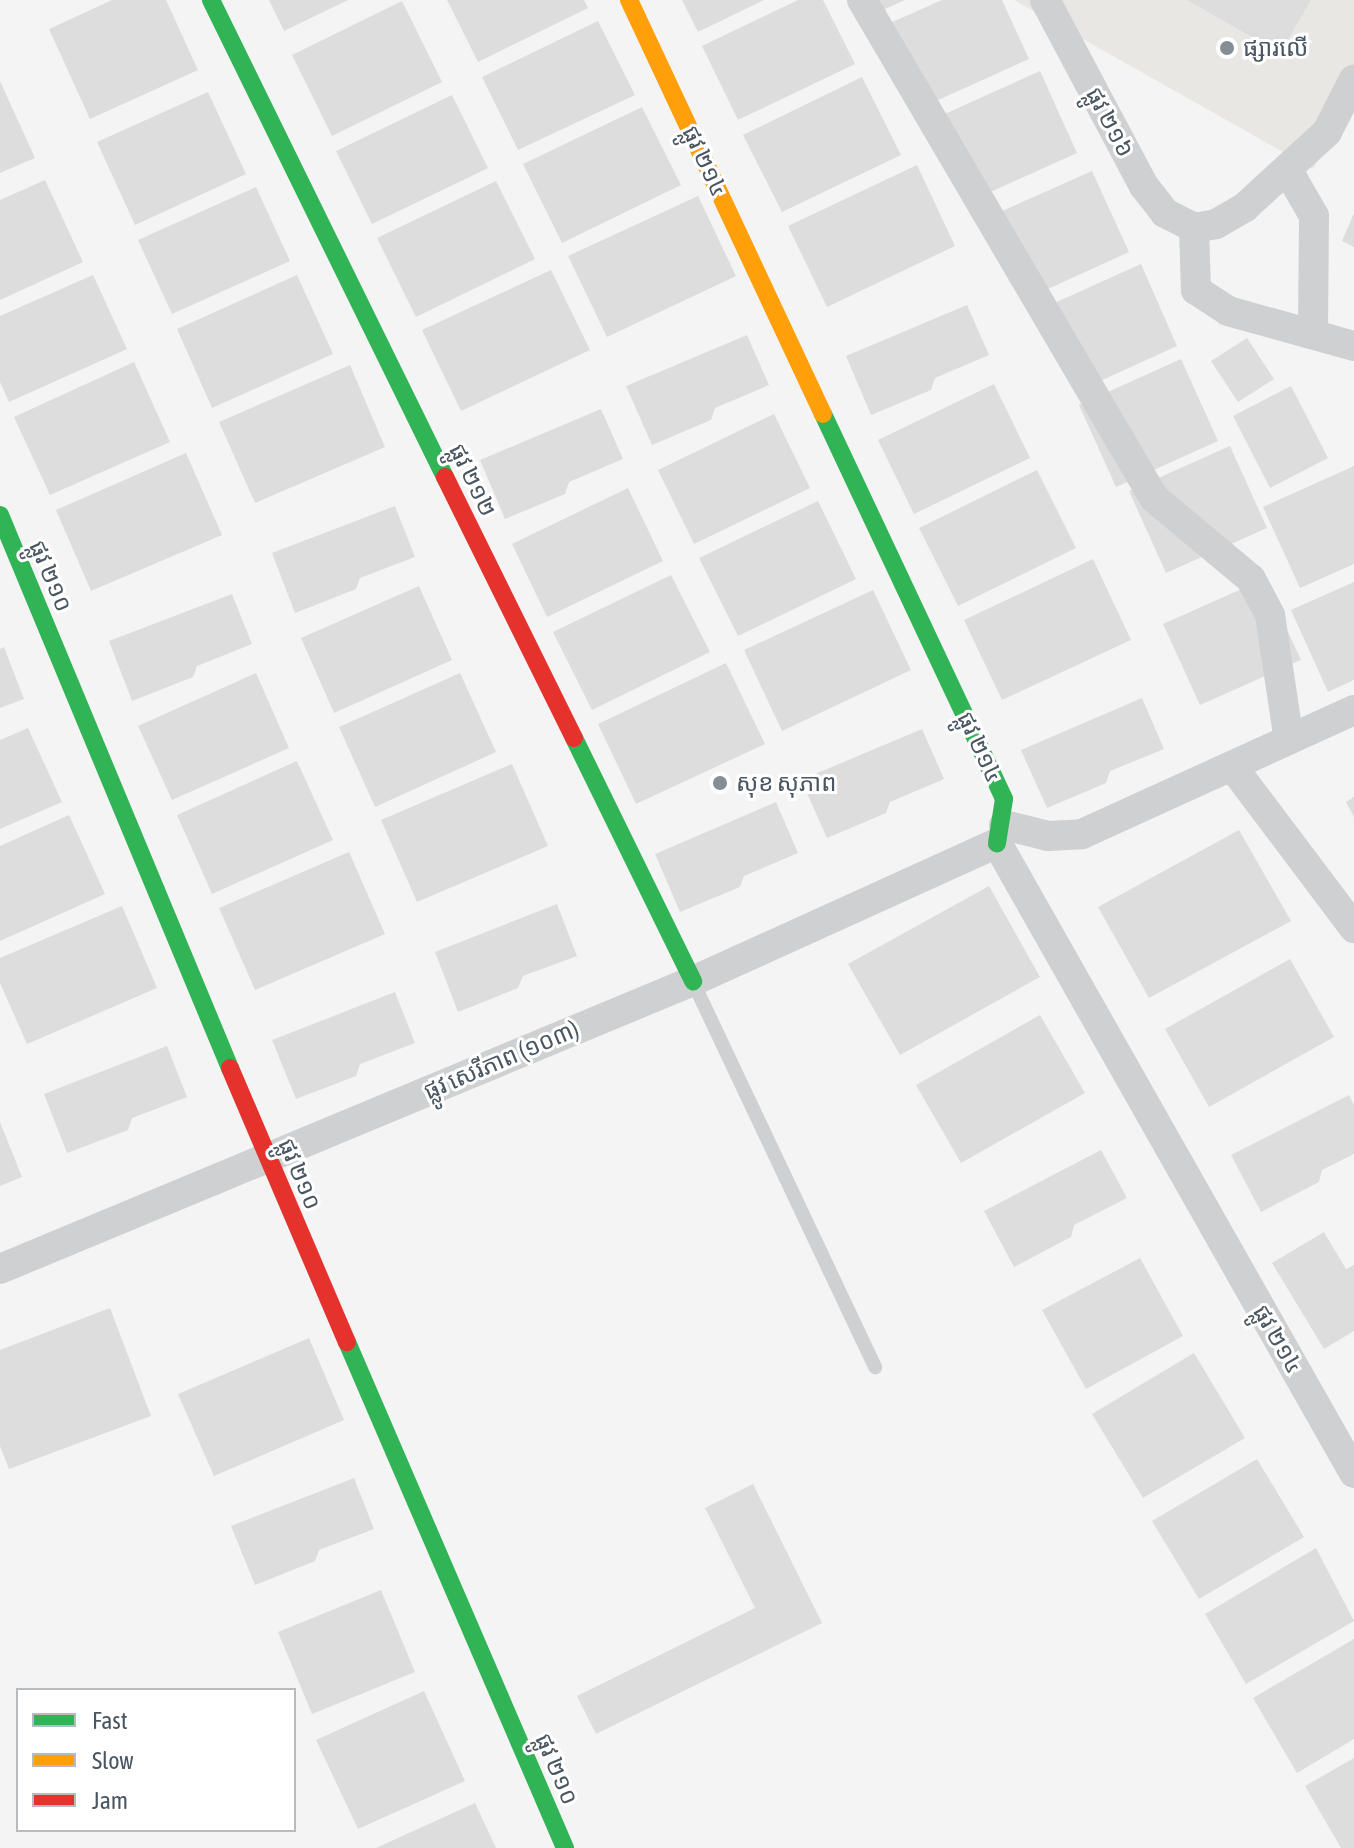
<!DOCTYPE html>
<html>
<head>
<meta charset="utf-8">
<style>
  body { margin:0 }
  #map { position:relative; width:1354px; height:1848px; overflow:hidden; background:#f4f4f4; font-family:"Asap Condensed","Noto Sans Khmer",sans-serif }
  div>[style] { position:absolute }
  .commercial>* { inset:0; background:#e8e7e3 }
  .building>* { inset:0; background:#ddddde }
  .lane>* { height:14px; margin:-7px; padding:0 7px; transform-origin:7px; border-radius:7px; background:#ced0d2 }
  .street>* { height:30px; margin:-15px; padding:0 15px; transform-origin:15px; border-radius:15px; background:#ced0d2 }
  .fast>* { height:18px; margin:-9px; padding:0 9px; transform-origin:9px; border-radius:9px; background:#30b455 }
  .slow>* { height:18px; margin:-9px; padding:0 9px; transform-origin:9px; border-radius:9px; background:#ff9f0a }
  .jam>* { height:18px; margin:-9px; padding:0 9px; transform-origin:9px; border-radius:9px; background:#e5322d }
  .dots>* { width:22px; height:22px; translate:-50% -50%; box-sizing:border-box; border:4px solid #fff; border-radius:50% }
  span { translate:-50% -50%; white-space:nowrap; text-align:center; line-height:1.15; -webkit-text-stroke:6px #fff; paint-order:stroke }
  .poi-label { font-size:24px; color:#4a5661 }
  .left { translate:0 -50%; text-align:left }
  .street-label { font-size:24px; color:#4a5661 }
  .legend { position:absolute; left:16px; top:1688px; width:280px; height:144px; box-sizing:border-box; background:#fff; border:2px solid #b7bbc0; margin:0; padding:10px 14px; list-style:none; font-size:24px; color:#4a5661 }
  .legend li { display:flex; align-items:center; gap:16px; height:40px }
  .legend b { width:40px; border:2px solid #b7bbc0 }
</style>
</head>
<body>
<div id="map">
  <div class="commercial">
    <div style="clip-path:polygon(1014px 0,1354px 0,1354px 97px,1313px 169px)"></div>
  </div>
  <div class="building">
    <div style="clip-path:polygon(112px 0,166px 0,198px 70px,90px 119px,49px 29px)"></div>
    <div style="clip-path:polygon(269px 0,348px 0,284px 31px)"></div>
    <div style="clip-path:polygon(447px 0,584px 0,588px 8px,478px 62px)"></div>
    <div style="clip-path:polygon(682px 0,764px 0,698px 32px)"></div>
    <div style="clip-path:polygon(798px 0,823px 0,855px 64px,738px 120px,702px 46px)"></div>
    <div style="clip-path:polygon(870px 0,905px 0,876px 13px)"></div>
    <div style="clip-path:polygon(942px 0,1002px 0,1029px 59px,927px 105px,890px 23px)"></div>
    <div style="clip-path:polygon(1187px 0,1311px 0,1280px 53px)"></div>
    <div style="clip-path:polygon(402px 1px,442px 82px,332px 136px,292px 55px)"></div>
    <div style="clip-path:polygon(598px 21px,635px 95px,518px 150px,482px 77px)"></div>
    <div style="clip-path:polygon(1040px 71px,1077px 153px,975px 199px,938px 117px)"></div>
    <div style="clip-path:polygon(862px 77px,901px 155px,782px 212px,743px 135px)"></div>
    <div style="clip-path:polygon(0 81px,35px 158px,0 173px)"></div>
    <div style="clip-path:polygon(208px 92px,246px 174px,135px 225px,97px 142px)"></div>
    <div style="clip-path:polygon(452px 95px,488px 168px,372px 224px,336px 151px)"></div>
    <div style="clip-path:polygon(642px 107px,681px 185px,562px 243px,523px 164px)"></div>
    <div style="clip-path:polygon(917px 165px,955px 246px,827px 307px,788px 226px)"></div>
    <div style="clip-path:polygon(1092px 171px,1129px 252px,1028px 298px,991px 216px)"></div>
    <div style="clip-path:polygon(45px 180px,83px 262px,0 300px,0 200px)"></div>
    <div style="clip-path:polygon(496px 181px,535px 259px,416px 317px,377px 238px)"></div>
    <div style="clip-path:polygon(256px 187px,290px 261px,172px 314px,138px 240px)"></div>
    <div style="clip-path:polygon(698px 196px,736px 276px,607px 337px,568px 256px)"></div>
    <div style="clip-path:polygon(1354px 213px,1354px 247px,1342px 241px)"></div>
    <div style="clip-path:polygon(1141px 264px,1177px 346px,1076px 392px,1039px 310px)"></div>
    <div style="clip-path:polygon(551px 270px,590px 350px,461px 411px,422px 330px)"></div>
    <div style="clip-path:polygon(93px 275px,127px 349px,9px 402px,0 382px,0 316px)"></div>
    <div style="clip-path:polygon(297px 275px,333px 354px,212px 408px,177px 329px)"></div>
    <div style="clip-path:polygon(967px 305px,989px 355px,935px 378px,931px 390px,871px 415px,846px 356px)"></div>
    <div style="clip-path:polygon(747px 335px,769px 385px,715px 408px,711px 420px,652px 445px,626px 386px)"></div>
    <div style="clip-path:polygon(1247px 338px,1274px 379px,1238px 402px,1211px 361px)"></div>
    <div style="clip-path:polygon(1181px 359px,1218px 441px,1116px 487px,1079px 405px)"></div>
    <div style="clip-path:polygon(134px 362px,170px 442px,50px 495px,14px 417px)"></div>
    <div style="clip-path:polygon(350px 365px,385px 447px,255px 503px,219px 422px)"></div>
    <div style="clip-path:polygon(994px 384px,1030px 458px,914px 514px,878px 440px)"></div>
    <div style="clip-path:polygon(1291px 386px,1328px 458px,1270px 488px,1233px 416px)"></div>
    <div style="clip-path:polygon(601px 409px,623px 459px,569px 482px,565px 494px,505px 519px,480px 460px)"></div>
    <div style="clip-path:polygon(774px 414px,810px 488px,694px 544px,658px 470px)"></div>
    <div style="clip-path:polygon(1230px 446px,1267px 528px,1166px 573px,1129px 491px)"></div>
    <div style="clip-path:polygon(186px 453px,222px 535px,91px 591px,56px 510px)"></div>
    <div style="clip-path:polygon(1354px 466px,1354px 564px,1300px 588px,1263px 507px)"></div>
    <div style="clip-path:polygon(1037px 470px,1076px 548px,958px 606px,919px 528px)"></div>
    <div style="clip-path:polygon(628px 488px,663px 561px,547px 617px,512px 544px)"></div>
    <div style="clip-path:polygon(818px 501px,856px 579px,738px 636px,699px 558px)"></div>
    <div style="clip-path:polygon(395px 506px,415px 557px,360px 578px,356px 589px,295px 613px,272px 553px)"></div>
    <div style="clip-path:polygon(1093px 559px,1131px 640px,1002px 700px,964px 620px)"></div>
    <div style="clip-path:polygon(671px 575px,710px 652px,592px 710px,553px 632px)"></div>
    <div style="clip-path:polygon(1264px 579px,1301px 660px,1200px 705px,1163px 624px)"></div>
    <div style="clip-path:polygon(1354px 582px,1354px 680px,1328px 692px,1291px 610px)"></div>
    <div style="clip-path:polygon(419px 586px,452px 660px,334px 713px,301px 638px)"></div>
    <div style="clip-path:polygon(873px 590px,911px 670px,782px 731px,744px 650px)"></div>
    <div style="clip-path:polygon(232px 594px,252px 644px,197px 666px,193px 677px,132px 701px,109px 641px)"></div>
    <div style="clip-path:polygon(4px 647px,24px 699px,0 708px,0 649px)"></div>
    <div style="clip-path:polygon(726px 663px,765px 744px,636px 804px,598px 724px)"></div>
    <div style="clip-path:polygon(256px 673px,289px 748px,172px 800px,138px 726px)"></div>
    <div style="clip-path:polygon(460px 673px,496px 752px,375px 807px,339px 727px)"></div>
    <div style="clip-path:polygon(1142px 698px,1164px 749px,1110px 771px,1106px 783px,1047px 808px,1021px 750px)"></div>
    <div style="clip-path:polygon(28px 728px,62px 802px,0 829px,0 740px)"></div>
    <div style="clip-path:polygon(922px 729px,944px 779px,890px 802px,886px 813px,827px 838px,801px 780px)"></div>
    <div style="clip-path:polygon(297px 761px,333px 840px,212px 894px,177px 815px)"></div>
    <div style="clip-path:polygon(512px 764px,548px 846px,417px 902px,381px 820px)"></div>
    <div style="clip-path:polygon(1354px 797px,1354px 817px,1346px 802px)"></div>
    <div style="clip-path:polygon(776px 802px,798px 853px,744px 876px,740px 887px,680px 912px,655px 854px)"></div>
    <div style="clip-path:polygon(69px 815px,105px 894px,0 941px,0 846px)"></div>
    <div style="clip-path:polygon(1239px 830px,1291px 921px,1149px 998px,1098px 907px)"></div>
    <div style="clip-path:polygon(349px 852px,385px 934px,255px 990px,219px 908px)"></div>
    <div style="clip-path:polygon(989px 886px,1040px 977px,900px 1055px,848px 964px)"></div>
    <div style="clip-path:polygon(557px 904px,577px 956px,523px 976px,518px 988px,458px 1012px,435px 952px)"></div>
    <div style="clip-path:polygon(122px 906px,157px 988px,27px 1044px,0 983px,0 958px)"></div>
    <div style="clip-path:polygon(1290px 959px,1334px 1037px,1209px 1107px,1165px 1029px)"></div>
    <div style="clip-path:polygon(395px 992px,415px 1043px,360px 1064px,356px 1076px,296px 1099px,272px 1040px)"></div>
    <div style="clip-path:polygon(1040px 1015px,1085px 1093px,961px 1163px,916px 1085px)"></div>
    <div style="clip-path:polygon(167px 1046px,187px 1097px,132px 1118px,128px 1130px,67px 1153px,44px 1094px)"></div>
    <div style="clip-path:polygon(1349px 1095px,1354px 1105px,1354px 1154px,1322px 1170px,1319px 1182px,1261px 1212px,1231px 1155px)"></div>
    <div style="clip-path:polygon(0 1122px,22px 1177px,0 1186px)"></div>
    <div style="clip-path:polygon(1101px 1150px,1127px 1198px,1074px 1225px,1071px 1237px,1014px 1267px,984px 1211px)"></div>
    <div style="clip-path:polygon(1324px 1232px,1346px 1269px,1354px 1265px,1354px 1331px,1324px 1349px,1272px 1263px)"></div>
    <div style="clip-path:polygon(1140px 1258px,1183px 1336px,1086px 1389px,1042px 1310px)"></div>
    <div style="clip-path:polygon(110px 1308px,151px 1416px,9px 1469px,0 1446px,0 1350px)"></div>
    <div style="clip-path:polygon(309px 1338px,344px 1420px,214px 1476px,178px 1394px)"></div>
    <div style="clip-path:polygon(1194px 1353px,1245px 1438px,1143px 1498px,1092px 1414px)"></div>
    <div style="clip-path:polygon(1257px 1459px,1304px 1537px,1199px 1599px,1152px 1521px)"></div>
    <div style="clip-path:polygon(354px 1478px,374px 1529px,319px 1550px,315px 1561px,255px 1585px,231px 1526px)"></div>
    <div style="clip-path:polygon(753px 1484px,822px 1623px,596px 1734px,577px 1696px,755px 1608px,705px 1508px)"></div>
    <div style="clip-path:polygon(1316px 1548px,1354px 1621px,1246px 1684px,1205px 1614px)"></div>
    <div style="clip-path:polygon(381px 1590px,415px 1672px,312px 1714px,278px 1632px)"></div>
    <div style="clip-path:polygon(1354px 1639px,1354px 1739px,1297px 1773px,1253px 1698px)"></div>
    <div style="clip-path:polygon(424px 1691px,465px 1781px,358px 1829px,316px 1740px)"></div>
    <div style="clip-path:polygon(1354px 1758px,1354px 1848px,1341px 1848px,1305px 1786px)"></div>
    <div style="clip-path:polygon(475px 1803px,496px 1848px,376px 1848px)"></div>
  </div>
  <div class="lane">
    <div style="left:694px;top:984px;width:424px;rotate:64.7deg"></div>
  </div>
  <div class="street">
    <div style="left:862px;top:0;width:577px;rotate:59.61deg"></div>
    <div style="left:1154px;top:498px;width:126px;rotate:39.9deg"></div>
    <div style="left:1251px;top:579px;width:41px;rotate:62.2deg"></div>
    <div style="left:1270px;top:615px;width:126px;rotate:81.4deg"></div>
    <div style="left:1045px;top:0;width:211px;rotate:62deg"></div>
    <div style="left:1144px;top:186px;width:34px;rotate:52deg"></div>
    <div style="left:1165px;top:213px;width:33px;rotate:27deg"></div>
    <div style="left:1287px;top:169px;width:54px;rotate:60.1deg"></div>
    <div style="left:1314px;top:216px;width:116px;rotate:90.5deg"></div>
    <div style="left:1194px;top:228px;width:62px;rotate:88.2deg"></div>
    <div style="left:1196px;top:290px;width:38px;rotate:33deg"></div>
    <div style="left:1228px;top:311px;width:131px;rotate:15.5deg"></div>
    <div style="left:1194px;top:228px;width:22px;rotate:-10deg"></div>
    <div style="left:1216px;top:224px;width:34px;rotate:-30deg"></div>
    <div style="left:1245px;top:207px;width:111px;rotate:-42.4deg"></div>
    <div style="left:1327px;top:132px;width:59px;rotate:-63deg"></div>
    <div style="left:1232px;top:766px;width:203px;rotate:53deg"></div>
    <div style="left:1004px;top:825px;width:45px;rotate:14deg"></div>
    <div style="left:1048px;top:836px;width:34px;rotate:-3deg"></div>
    <div style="left:1082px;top:834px;width:299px;rotate:-24.5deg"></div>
    <div style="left:0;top:1269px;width:750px;rotate:-22.57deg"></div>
    <div style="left:693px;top:981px;width:334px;rotate:-24.4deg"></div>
    <div style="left:997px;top:843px;width:724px;rotate:60.46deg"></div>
  </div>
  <div class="fast">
    <div style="left:211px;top:0;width:531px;rotate:63.87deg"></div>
    <div style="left:823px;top:414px;width:425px;rotate:64.8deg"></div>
    <div style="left:1004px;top:799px;width:45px;rotate:99deg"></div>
    <div style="left:0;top:515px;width:599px;rotate:67.42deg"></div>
    <div style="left:574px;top:738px;width:271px;rotate:63.9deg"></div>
    <div style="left:347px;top:1342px;width:551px;rotate:66.69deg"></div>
  </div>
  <div class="slow">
    <div style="left:629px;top:0;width:457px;rotate:64.9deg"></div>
  </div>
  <div class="jam">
    <div style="left:445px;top:477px;width:291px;rotate:63.7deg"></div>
    <div style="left:230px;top:1068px;width:298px;rotate:66.9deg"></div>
  </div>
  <div class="dots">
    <div style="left:1227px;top:48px;background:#868d94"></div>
    <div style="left:720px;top:783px;background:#868d94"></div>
  </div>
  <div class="poi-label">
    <span class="left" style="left:1243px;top:48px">ផ្សារលើ</span>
    <span class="left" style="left:736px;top:783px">សុខ សុភាព</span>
  </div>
  <div class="street-label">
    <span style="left:1110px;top:122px;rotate:62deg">ផ្លូវ ២១៦</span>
    <span style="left:705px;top:161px;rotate:65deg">ផ្លូវ ២១៤</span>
    <span style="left:473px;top:480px;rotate:64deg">ផ្លូវ ២១២</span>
    <span style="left:51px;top:576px;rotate:67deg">ផ្លូវ ២១០</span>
    <span style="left:980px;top:747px;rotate:65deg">ផ្លូវ ២១៤</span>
    <span style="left:501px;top:1060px;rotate:-23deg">ផ្លូវ សេរីភាព (១០៣)</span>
    <span style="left:300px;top:1174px;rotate:67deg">ផ្លូវ ២១០</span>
    <span style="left:1278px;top:1339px;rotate:60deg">ផ្លូវ ២១៤</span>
    <span style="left:557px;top:1769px;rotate:67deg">ផ្លូវ ២១០</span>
  </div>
  <ul class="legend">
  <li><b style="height:10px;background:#30b455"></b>Fast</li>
  <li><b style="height:10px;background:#ff9f0a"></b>Slow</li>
  <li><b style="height:10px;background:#e5322d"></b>Jam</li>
  </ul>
</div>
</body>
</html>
